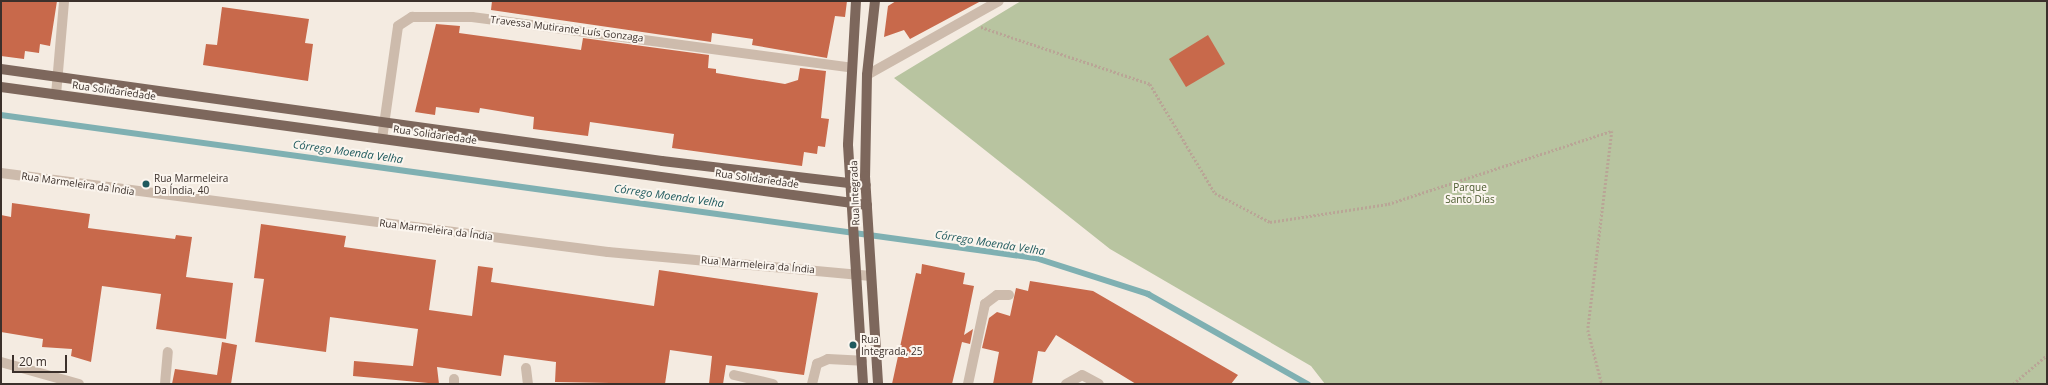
<!DOCTYPE html>
<html>
<head>
<meta charset="utf-8">
<style>
  body { margin:0 }
  #map { position:relative; width:2048px; height:385px; overflow:hidden; background:#f4ebe1; font-family:"Open Sans",sans-serif }
  div>[style] { position:absolute }
  .green>* { inset:0; background:#b8c4a0 }
  .stream>* { height:5.5px; margin:-2.75px; padding:0 2.75px; transform-origin:2.75px; border-radius:2.75px; background:#7fb0b2 }
  .building>* { inset:0; background:#c8694b }
  .path>* { height:2.5px; margin-top:-1.25px; transform-origin:0; background:repeating-linear-gradient(90deg,#b9a596 0 2px,transparent 0 4px) }
  .minor>* { height:10px; margin:-5px; padding:0 5px; transform-origin:5px; border-radius:5px; background:#cdbbac }
  .major>* { height:10px; margin:-5px; padding:0 5px; transform-origin:5px; border-radius:5px; background:#7d675c }
  .dots>* { width:11px; height:11px; translate:-50% -50%; box-sizing:border-box; border:2px solid #fbf5ee; border-radius:50% }
  span { translate:-50% -50%; white-space:nowrap; text-align:center; line-height:1.15; -webkit-text-stroke:4px #fbf5ee; paint-order:stroke }
  .street-label { font-size:10px; color:#3b302b }
  .poi-label { font-size:10px; color:#3b302b }
  .left { translate:0 -50%; text-align:left }
  .park-label { font-size:10px; color:#4a5a2e }
  .water-label { font-size:11px; color:#1f5a5e; font-style:italic }
  .frame { position:absolute; inset:0; border:2px solid #3b302b; pointer-events:none }
  .scale { position:absolute; left:12px; top:355px; width:55px; height:18px; box-sizing:border-box; border:2px solid #3b302b; border-top:0; padding-left:5px; font-size:12px; line-height:14px; white-space:nowrap; color:#3b302b; -webkit-text-stroke:3px #fbf5ee; paint-order:stroke }
</style>
</head>
<body>
<div id="map">
  <div class="green">
    <div style="clip-path:polygon(1021px 1px,2047px 1px,2047px 384px,1325px 384px,1311px 366px,1110px 249px,894px 78px)"></div>
  </div>
  <div class="stream">
    <div style="left:1px;top:115px;width:1045px;rotate:7.87deg"></div>
    <div style="left:1036px;top:258px;width:118px;rotate:17.8deg"></div>
    <div style="left:1148px;top:294px;width:184px;rotate:29.4deg"></div>
  </div>
  <div class="building">
    <div style="clip-path:polygon(1px 1px,57px 1px,50px 46px,40px 44px,39px 53px,25px 51px,24px 59px,1px 56px)"></div>
    <div style="clip-path:polygon(492px 1px,847px 1px,845px 17px,835px 16px,827px 58px,752px 45px,753px 39px,712px 33px,711px 42px,491px 10px)"></div>
    <div style="clip-path:polygon(896px 1px,981px 1px,910px 39px,904px 30px,884px 37px,888px 6px)"></div>
    <div style="clip-path:polygon(222px 7px,309px 19px,305px 43px,313px 44px,308px 81px,203px 65px,206px 44px,217px 45px)"></div>
    <div style="clip-path:polygon(436px 24px,460px 26px,459px 33px,581px 50px,583px 38px,709px 55px,708px 68px,716px 69px,716px 73px,785px 84px,798px 80px,800px 68px,826px 71px,821px 118px,829px 119px,825px 147px,818px 146px,817px 154px,804px 152px,802px 166px,672px 148px,674px 134px,590px 122px,588px 136px,533px 129px,534px 117px,480px 108px,479px 113px,436px 107px,435px 115px,415px 112px)"></div>
    <div style="clip-path:polygon(1208px 35px,1225px 64px,1186px 87px,1169px 59px)"></div>
    <div style="clip-path:polygon(12px 203px,90px 214px,88px 228px,175px 239px,176px 235px,192px 237px,186px 277px,233px 283px,226px 339px,156px 329px,161px 294px,102px 286px,91px 362px,71px 356px,72px 349px,42px 347px,43px 339px,1px 332px,1px 215px,11px 217px)"></div>
    <div style="clip-path:polygon(261px 224px,346px 236px,344px 247px,436px 260px,429px 310px,472px 316px,478px 266px,493px 268px,491px 282px,654px 306px,659px 270px,818px 293px,804px 375px,726px 365px,723px 384px,709px 384px,712px 356px,670px 350px,665px 384px,555px 382px,556px 362px,504px 355px,501px 376px,437px 367px,439px 384px,353px 376px,354px 361px,413px 366px,418px 329px,330px 317px,326px 352px,255px 342px,264px 279px,254px 278px)"></div>
    <div style="clip-path:polygon(922px 264px,965px 273px,963px 284px,974px 286px,964px 335px,973px 329px,970px 344px,962px 342px,952px 384px,892px 384px,916px 273px,921px 274px)"></div>
    <div style="clip-path:polygon(1030px 281px,1093px 291px,1238px 375px,1231px 384px,1136px 384px,1056px 335px,1045px 352px,1038px 351px,1032px 384px,993px 384px,999px 352px,982px 348px,989px 318px,997px 312px,1010px 316px,1016px 288px,1028px 291px)"></div>
    <div style="clip-path:polygon(222px 342px,237px 345px,231px 384px,172px 384px,175px 369px,217px 375px)"></div>
  </div>
  <div class="path">
    <div style="left:981px;top:27px;width:178px;rotate:18.6deg"></div>
    <div style="left:1150px;top:84px;width:127px;rotate:59.2deg"></div>
    <div style="left:1215px;top:193px;width:62px;rotate:27.8deg"></div>
    <div style="left:1270px;top:222px;width:119px;rotate:-8.7deg"></div>
    <div style="left:1388px;top:204px;width:236px;rotate:-18.1deg"></div>
    <div style="left:1612px;top:131px;width:200px;rotate:96.9deg"></div>
    <div style="left:1588px;top:330px;width:56px;rotate:75.5deg"></div>
    <div style="left:2013px;top:384px;width:45px;rotate:-40.5deg"></div>
  </div>
  <div class="minor">
    <div style="left:867px;top:75px;width:151px;rotate:-29.3deg"></div>
    <div style="left:56px;top:95px;width:94px;rotate:-85.1deg"></div>
    <div style="left:382px;top:139px;width:114px;rotate:-81.9deg"></div>
    <div style="left:398px;top:26px;width:17px;rotate:-33deg"></div>
    <div style="left:412px;top:17px;width:60px"></div>
    <div style="left:472px;top:17px;width:383px;rotate:7.6deg"></div>
    <div style="left:1px;top:173px;width:612px;rotate:7.42deg"></div>
    <div style="left:608px;top:252px;width:264px;rotate:5.2deg"></div>
    <div style="left:1px;top:362px;width:81px;rotate:15.8deg"></div>
    <div style="left:526px;top:368px;width:16px;rotate:83deg"></div>
    <div style="left:734px;top:375px;width:40px;rotate:13deg"></div>
    <div style="left:454px;top:379px;width:5px;rotate:90deg"></div>
    <div style="left:165px;top:384px;width:32px;rotate:-85deg"></div>
    <div style="left:812px;top:384px;width:21px;rotate:-76deg"></div>
    <div style="left:817px;top:364px;width:12px;rotate:-24deg"></div>
    <div style="left:828px;top:359px;width:34px;rotate:3deg"></div>
    <div style="left:968px;top:384px;width:82px;rotate:-78deg"></div>
    <div style="left:985px;top:304px;width:15px;rotate:-37deg"></div>
    <div style="left:997px;top:295px;width:12px"></div>
    <div style="left:1066px;top:384px;width:18px;rotate:-29deg"></div>
    <div style="left:1082px;top:375px;width:19px;rotate:28deg"></div>
  </div>
  <div class="major">
    <div style="left:856px;top:1px;width:144px;rotate:93.2deg"></div>
    <div style="left:848px;top:145px;width:239px;rotate:86.4deg"></div>
    <div style="left:875px;top:1px;width:74px;rotate:96.2deg"></div>
    <div style="left:867px;top:75px;width:101px;rotate:91.1deg"></div>
    <div style="left:865px;top:176px;width:208px;rotate:86.4deg"></div>
    <div style="left:1px;top:69px;width:667px;rotate:7.92deg"></div>
    <div style="left:662px;top:161px;width:205px;rotate:6.7deg"></div>
    <div style="left:1px;top:87px;width:874px;rotate:7.76deg"></div>
  </div>
  <div class="dots">
    <div style="left:146px;top:184px;background:#1f5a5e"></div>
    <div style="left:853px;top:345px;background:#1f5a5e"></div>
  </div>
  <div class="street-label">
    <span style="left:567px;top:29px;rotate:7deg">Travessa Mutirante Luís Gonzaga</span>
    <span style="left:114px;top:91px;rotate:8deg">Rua Solidariedade</span>
    <span style="left:435px;top:135px;rotate:8deg">Rua Solidariedade</span>
    <span style="left:757px;top:179px;rotate:8deg">Rua Solidariedade</span>
    <span style="left:78px;top:184px;rotate:8deg">Rua Marmeleira da Índia</span>
    <span style="left:855px;top:193px;rotate:-92deg">Rua Integrada</span>
    <span style="left:436px;top:230px;rotate:7deg">Rua Marmeleira da Índia</span>
    <span style="left:758px;top:265px;rotate:5deg">Rua Marmeleira da Índia</span>
  </div>
  <div class="poi-label">
    <span class="left" style="left:154px;top:184px">Rua Marmeleira<br>Da Índia, 40</span>
    <span class="left" style="left:861px;top:345px">Rua<br>Integrada, 25</span>
  </div>
  <div class="park-label">
    <span style="left:1470px;top:193px">Parque<br>Santo Dias</span>
  </div>
  <div class="water-label">
    <span style="left:348px;top:152px;rotate:8deg">Córrego Moenda Velha</span>
    <span style="left:669px;top:196px;rotate:8deg">Córrego Moenda Velha</span>
    <span style="left:990px;top:243px;rotate:9deg">Córrego Moenda Velha</span>
  </div>
  <div class="frame"></div>
  <div class="scale">20 m</div>
</div>
</body>
</html>
